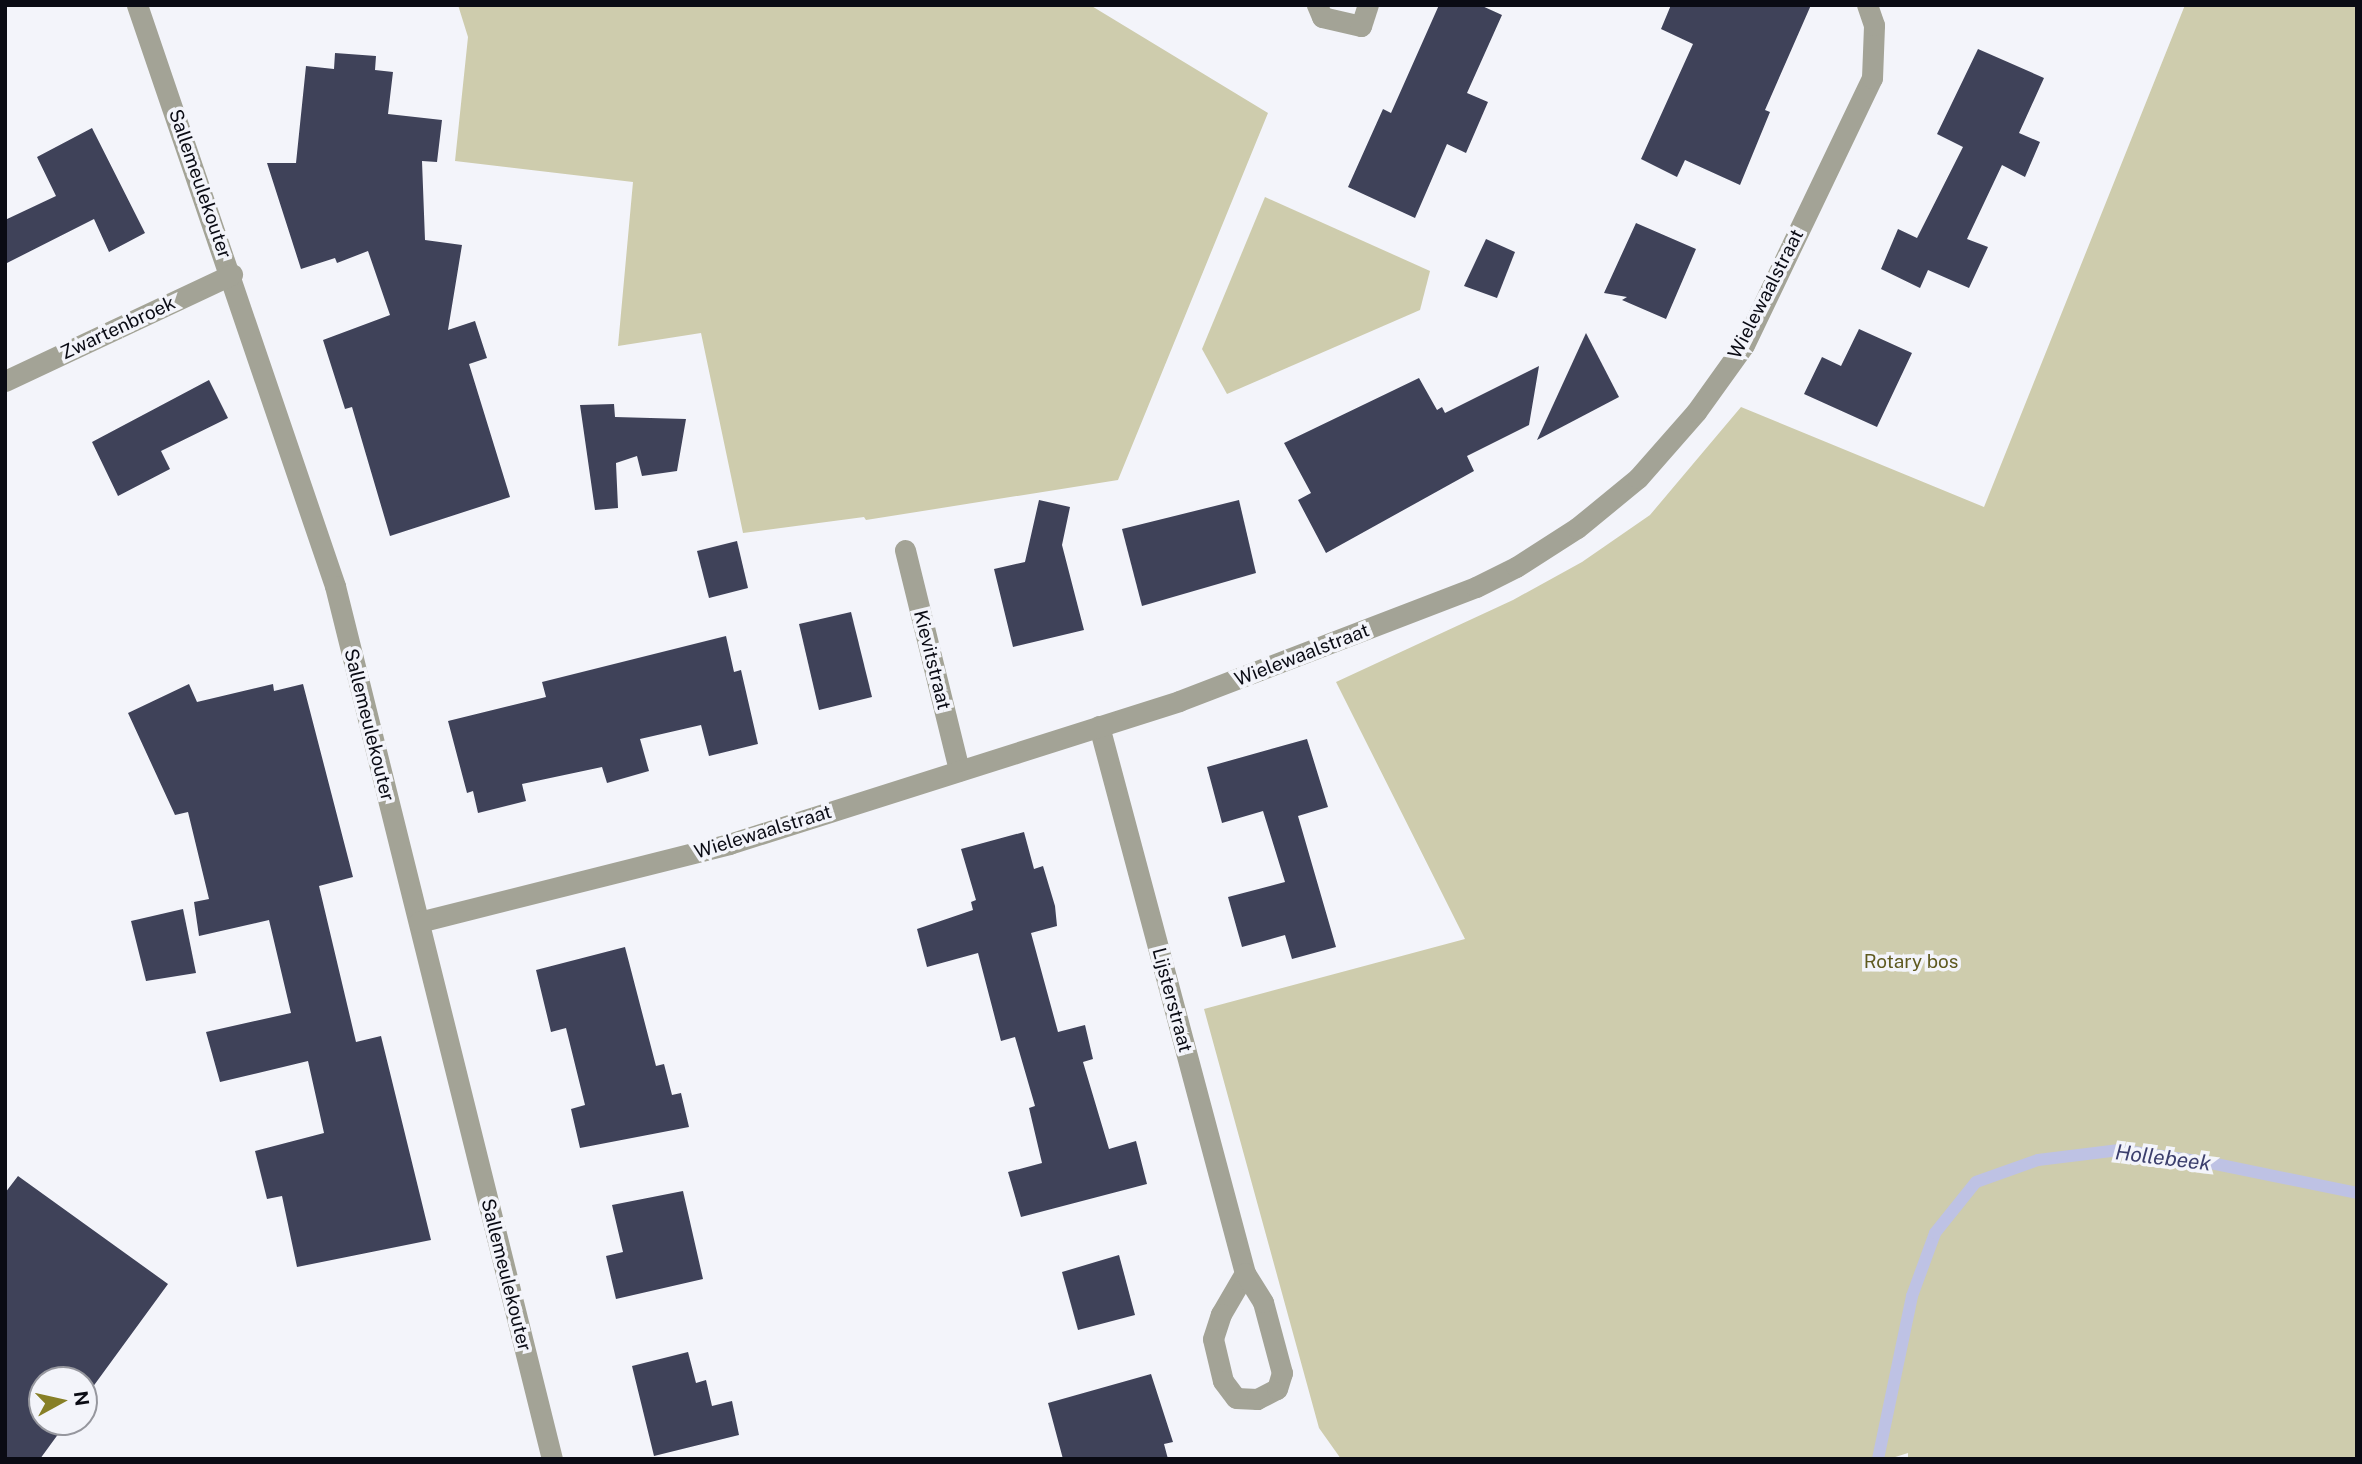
<!DOCTYPE html>
<html>
<head>
<meta charset="utf-8">
<style>
  body { margin:0 }
  #map { position:relative; width:2362px; height:1464px; overflow:hidden; background:#f3f4fa; font-family:"Public Sans",sans-serif }
  div>[style] { position:absolute }
  .green>* { inset:0; background:#ceccad }
  .stream>* { height:12px; margin:-6px; padding:0 6px; transform-origin:6px; border-radius:6px; background:#bec2e4 }
  .building>* { inset:0; background:#3f4259 }
  .minor>* { height:21px; margin:-10.5px; padding:0 10.5px; transform-origin:10.5px; border-radius:10.5px; background:#a3a396 }
  span { translate:-50% -50%; white-space:nowrap; text-align:center; line-height:1.15; -webkit-text-stroke:7px #f3f4fa; paint-order:stroke }
  .street-label { font-size:19px; color:#0a0b14 }
  .park-label { font-size:19px; color:#5f5a20 }
  .water-label { font-size:21px; color:#3c3f6d; font-style:italic }
  .frame { position:absolute; inset:0; border:7px solid #0a0b14; pointer-events:none }
  .north { position:absolute; left:28px; top:1366px; width:70px; height:70px; box-sizing:border-box; background:#f3f4fa; border:2px solid #96979e; border-radius:50%; rotate:82deg; font-size:19px; font-weight:700; line-height:28px; text-align:center; color:#0a0b14 }
  .north::after { content:''; display:block; margin:auto; width:24px; height:32px; background:#877f26; clip-path:polygon(50% 0,100% 100%,50% 72%,0 100%) }
</style>
</head>
<body>
<div id="map">
  <div class="green">
    <div style="clip-path:polygon(458px 5px,1090px 5px,1268px 113px,1118px 480px,866px 520px,864px 517px,743px 533px,701px 333px,618px 346px,633px 182px,455px 161px,468px 37px)"></div>
    <div style="clip-path:polygon(2185px 5px,2357px 5px,2357px 1459px,1908px 1459px,1908px 1453px,1889px 1459px,1341px 1459px,1319px 1428px,1204px 1009px,1465px 939px,1336px 682px,1513px 600px,1582px 562px,1650px 515px,1741px 407px,1984px 507px)"></div>
    <div style="clip-path:polygon(1265px 197px,1430px 271px,1420px 310px,1227px 394px,1202px 349px)"></div>
  </div>
  <div class="stream">
    <div style="left:1878px;top:1459px;width:167px;rotate:-78.2deg"></div>
    <div style="left:1912px;top:1296px;width:67px;rotate:-69.9deg"></div>
    <div style="left:1935px;top:1233px;width:65px;rotate:-51.2deg"></div>
    <div style="left:1976px;top:1182px;width:66px;rotate:-19.5deg"></div>
    <div style="left:2038px;top:1160px;width:82px;rotate:-7deg"></div>
    <div style="left:2119px;top:1150px;width:88px;rotate:7.9deg"></div>
    <div style="left:2206px;top:1162px;width:154px;rotate:11.6deg"></div>
  </div>
  <div class="building">
    <div style="clip-path:polygon(1439px 5px,1480px 5px,1502px 15px,1467px 93px,1488px 102px,1466px 153px,1447px 144px,1415px 218px,1348px 187px,1383px 109px,1391px 113px)"></div>
    <div style="clip-path:polygon(1671px 5px,1811px 5px,1765px 110px,1770px 112px,1740px 185px,1685px 160px,1677px 177px,1641px 159px,1693px 44px,1661px 29px)"></div>
    <div style="clip-path:polygon(1978px 49px,2044px 78px,2019px 133px,2040px 142px,2025px 177px,2002px 165px,1967px 239px,1988px 247px,1969px 288px,1928px 270px,1920px 288px,1881px 269px,1898px 229px,1917px 238px,1963px 147px,1937px 134px)"></div>
    <div style="clip-path:polygon(335px 53px,376px 56px,375px 70px,393px 72px,388px 114px,442px 120px,437px 162px,422px 161px,425px 240px,462px 245px,448px 330px,475px 321px,487px 358px,469px 364px,510px 497px,390px 536px,352px 407px,345px 409px,323px 340px,390px 315px,368px 251px,337px 263px,335px 258px,301px 269px,267px 163px,296px 163px,306px 66px,334px 69px)"></div>
    <div style="clip-path:polygon(92px 128px,145px 233px,109px 252px,94px 219px,5px 264px,5px 220px,56px 196px,37px 157px)"></div>
    <div style="clip-path:polygon(1636px 223px,1696px 249px,1666px 319px,1622px 300px,1627px 297px,1604px 293px)"></div>
    <div style="clip-path:polygon(1486px 239px,1515px 252px,1497px 298px,1464px 286px)"></div>
    <div style="clip-path:polygon(1859px 329px,1912px 353px,1877px 427px,1804px 394px,1822px 357px,1841px 366px)"></div>
    <div style="clip-path:polygon(1586px 333px,1619px 397px,1537px 440px)"></div>
    <div style="clip-path:polygon(1539px 366px,1529px 425px,1467px 456px,1474px 471px,1326px 553px,1298px 500px,1311px 493px,1284px 443px,1419px 378px,1437px 410px,1442px 407px,1445px 413px)"></div>
    <div style="clip-path:polygon(209px 380px,228px 418px,161px 451px,170px 469px,118px 496px,92px 442px)"></div>
    <div style="clip-path:polygon(614px 404px,615px 417px,686px 419px,677px 471px,642px 476px,637px 456px,616px 463px,618px 508px,595px 510px,580px 405px)"></div>
    <div style="clip-path:polygon(1039px 500px,1070px 507px,1062px 545px,1084px 630px,1013px 647px,994px 569px,1025px 562px)"></div>
    <div style="clip-path:polygon(1239px 500px,1256px 573px,1142px 606px,1122px 529px)"></div>
    <div style="clip-path:polygon(737px 541px,748px 588px,709px 598px,697px 551px)"></div>
    <div style="clip-path:polygon(851px 612px,872px 697px,819px 710px,799px 624px)"></div>
    <div style="clip-path:polygon(726px 636px,734px 672px,741px 670px,758px 744px,709px 756px,701px 725px,640px 739px,649px 771px,607px 783px,602px 767px,522px 784px,526px 801px,478px 813px,473px 791px,467px 793px,448px 721px,546px 697px,542px 682px)"></div>
    <div style="clip-path:polygon(189px 684px,197px 702px,273px 684px,274px 691px,303px 684px,353px 877px,319px 886px,356px 1042px,381px 1036px,431px 1240px,297px 1267px,282px 1196px,267px 1199px,255px 1151px,324px 1133px,308px 1061px,220px 1082px,206px 1032px,291px 1013px,269px 920px,199px 936px,194px 902px,209px 899px,188px 812px,175px 815px,128px 713px)"></div>
    <div style="clip-path:polygon(1307px 739px,1328px 807px,1298px 816px,1336px 947px,1292px 959px,1285px 935px,1242px 947px,1228px 897px,1285px 882px,1263px 811px,1222px 823px,1207px 767px)"></div>
    <div style="clip-path:polygon(1024px 832px,1034px 869px,1043px 866px,1055px 906px,1057px 926px,1031px 933px,1058px 1032px,1085px 1025px,1093px 1059px,1083px 1062px,1109px 1149px,1136px 1141px,1147px 1184px,1021px 1217px,1008px 1172px,1042px 1163px,1029px 1108px,1035px 1106px,1015px 1037px,1001px 1041px,978px 953px,927px 967px,917px 929px,973px 910px,971px 902px,976px 900px,961px 849px)"></div>
    <div style="clip-path:polygon(183px 909px,196px 973px,146px 981px,131px 921px)"></div>
    <div style="clip-path:polygon(625px 947px,656px 1066px,664px 1064px,672px 1095px,681px 1093px,689px 1127px,580px 1148px,571px 1109px,585px 1105px,566px 1028px,551px 1032px,536px 970px)"></div>
    <div style="clip-path:polygon(18px 1176px,168px 1284px,84px 1399px,84px 1380px,42px 1380px,42px 1422px,67px 1422px,40px 1459px,5px 1459px,5px 1193px)"></div>
    <div style="clip-path:polygon(683px 1191px,703px 1279px,616px 1299px,606px 1256px,623px 1252px,612px 1205px)"></div>
    <div style="clip-path:polygon(1119px 1255px,1135px 1315px,1078px 1330px,1062px 1272px)"></div>
    <div style="clip-path:polygon(688px 1352px,696px 1383px,706px 1380px,712px 1406px,732px 1401px,739px 1435px,654px 1456px,632px 1366px)"></div>
    <div style="clip-path:polygon(1151px 1374px,1173px 1442px,1164px 1444px,1168px 1459px,1063px 1459px,1048px 1403px)"></div>
  </div>
  <div class="minor">
    <div style="left:137px;top:5px;width:614px;rotate:71.18deg"></div>
    <div style="left:335px;top:586px;width:900px;rotate:76.04deg"></div>
    <div style="left:1317px;top:5px;width:13px;rotate:67deg"></div>
    <div style="left:1322px;top:17px;width:40px;rotate:13deg"></div>
    <div style="left:1361px;top:26px;width:22px;rotate:-72deg"></div>
    <div style="left:5px;top:381px;width:251px;rotate:-25.2deg"></div>
    <div style="left:905px;top:550px;width:227px;rotate:76.2deg"></div>
    <div style="left:1099px;top:726px;width:566px;rotate:75.06deg"></div>
    <div style="left:1245px;top:1273px;width:48px;rotate:120.3deg"></div>
    <div style="left:1221px;top:1314px;width:26px;rotate:108deg"></div>
    <div style="left:1213px;top:1339px;width:43px;rotate:76.6deg"></div>
    <div style="left:1223px;top:1381px;width:21px;rotate:53deg"></div>
    <div style="left:1236px;top:1398px;width:21px;rotate:3deg"></div>
    <div style="left:1257px;top:1399px;width:22px;rotate:-27deg"></div>
    <div style="left:1277px;top:1389px;width:17px;rotate:-73deg"></div>
    <div style="left:1282px;top:1373px;width:73px;rotate:-105deg"></div>
    <div style="left:1263px;top:1302px;width:34px;rotate:-122deg"></div>
    <div style="left:419px;top:922px;width:320px;rotate:-14.1deg"></div>
    <div style="left:729px;top:844px;width:472px;rotate:-17.6deg"></div>
    <div style="left:1179px;top:701px;width:318px;rotate:-21deg"></div>
    <div style="left:1476px;top:587px;width:45px;rotate:-26.6deg"></div>
    <div style="left:1516px;top:567px;width:72px;rotate:-32.6deg"></div>
    <div style="left:1577px;top:528px;width:79px;rotate:-39.3deg"></div>
    <div style="left:1638px;top:478px;width:88px;rotate:-48.7deg"></div>
    <div style="left:1696px;top:412px;width:82px;rotate:-54.4deg"></div>
    <div style="left:1744px;top:345px;width:296px;rotate:-64.4deg"></div>
    <div style="left:1872px;top:78px;width:53px;rotate:-87.8deg"></div>
    <div style="left:1874px;top:25px;width:21px;rotate:-109deg"></div>
  </div>
  <div class="street-label">
    <span style="left:200px;top:184px;rotate:71deg">Sallemeulekouter</span>
    <span style="left:1766px;top:294px;rotate:-63deg">Wielewaalstraat</span>
    <span style="left:118px;top:328px;rotate:-25deg">Zwartenbroek</span>
    <span style="left:1302px;top:655px;rotate:-21deg">Wielewaalstraat</span>
    <span style="left:932px;top:660px;rotate:76deg">Kievitstraat</span>
    <span style="left:369px;top:725px;rotate:76deg">Sallemeulekouter</span>
    <span style="left:763px;top:832px;rotate:-17deg">Wielewaalstraat</span>
    <span style="left:1172px;top:1000px;rotate:75deg">Lijsterstraat</span>
    <span style="left:506px;top:1275px;rotate:76deg">Sallemeulekouter</span>
  </div>
  <div class="park-label">
    <span style="left:1911px;top:962px">Rotary bos</span>
  </div>
  <div class="water-label">
    <span style="left:2163px;top:1158px;rotate:7deg">Hollebeek</span>
  </div>
  <div class="frame"></div>
  <div class="north">N</div>
</div>
</body>
</html>
